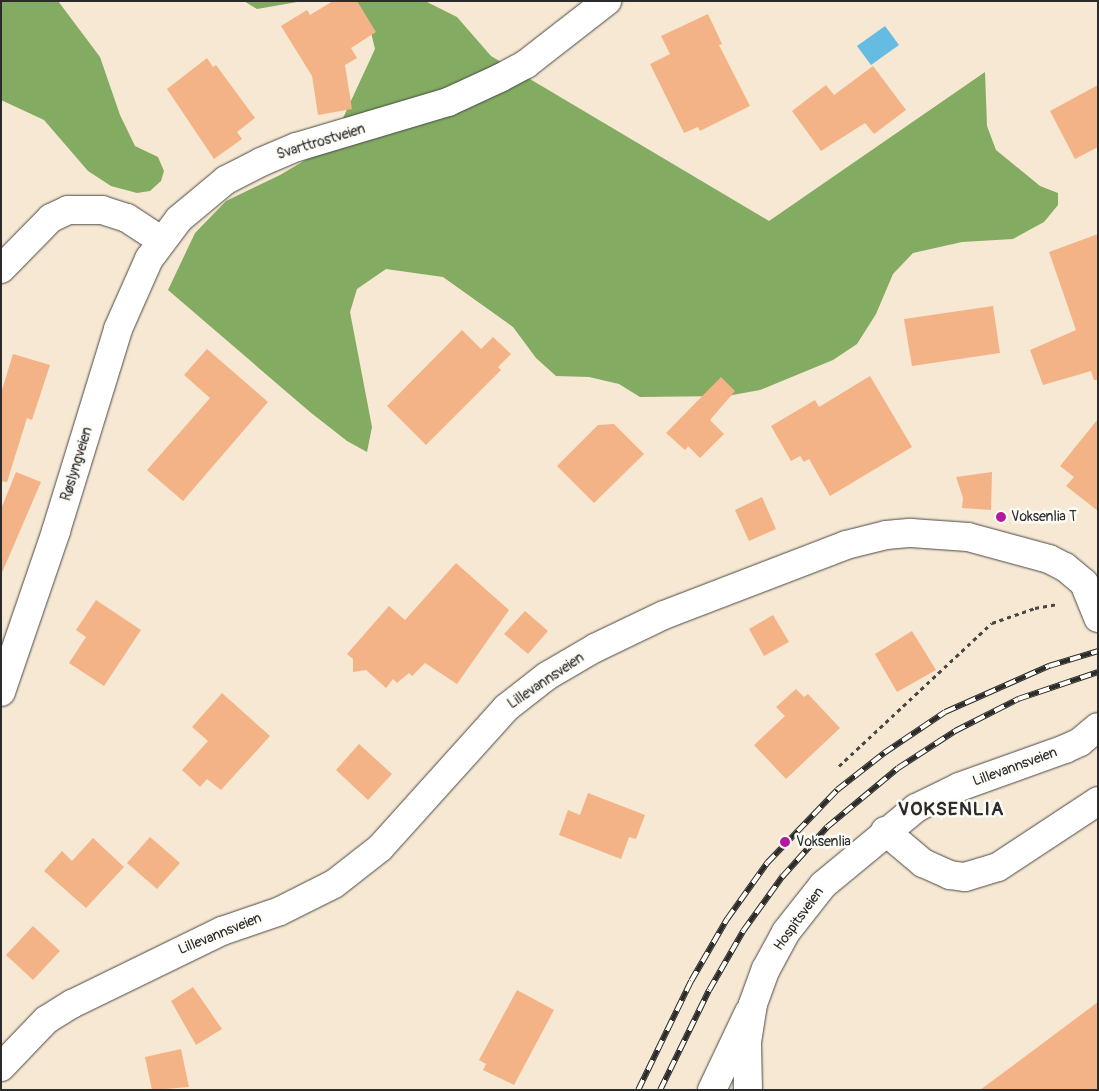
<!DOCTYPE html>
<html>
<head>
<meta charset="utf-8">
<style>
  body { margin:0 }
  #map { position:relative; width:1099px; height:1091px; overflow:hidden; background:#f6e8d2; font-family:Pangolin,sans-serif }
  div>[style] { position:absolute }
  .forest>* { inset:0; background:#83ac62 }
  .water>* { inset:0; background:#66bbe2 }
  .building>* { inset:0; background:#f4b387 }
  .path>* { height:3px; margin-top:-1.5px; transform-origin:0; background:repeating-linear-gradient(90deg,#494744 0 4px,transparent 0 8px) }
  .roads { filter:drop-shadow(0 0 1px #494744) drop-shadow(0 0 1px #494744) }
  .minor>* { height:28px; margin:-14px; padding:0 14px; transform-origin:14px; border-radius:14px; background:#fff }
  .tertiary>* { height:28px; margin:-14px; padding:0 14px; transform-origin:14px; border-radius:14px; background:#fff }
  .rail>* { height:5.5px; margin-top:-2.75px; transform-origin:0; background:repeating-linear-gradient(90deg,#fdfcf7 0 11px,#2b2b2b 0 22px); box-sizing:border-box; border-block:1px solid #2b2b2b }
  .dots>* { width:14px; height:14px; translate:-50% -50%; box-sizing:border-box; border:2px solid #fdfcf7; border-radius:50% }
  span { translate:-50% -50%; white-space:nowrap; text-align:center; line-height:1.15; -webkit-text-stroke:5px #fdfcf7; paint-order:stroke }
  .street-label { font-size:14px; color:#2b2b2b }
  .poi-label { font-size:14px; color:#2b2b2b }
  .left { translate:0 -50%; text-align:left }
  .district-label { font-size:19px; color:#2b2b2b; font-weight:700; letter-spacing:1px }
  .frame { position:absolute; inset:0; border:2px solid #2b2b2b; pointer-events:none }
</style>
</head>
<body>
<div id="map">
  <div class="forest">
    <div style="clip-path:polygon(1px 1px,58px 1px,100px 57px,120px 115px,135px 146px,158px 157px,164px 171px,161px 181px,150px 191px,137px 193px,111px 186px,88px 171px,44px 120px,1px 100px)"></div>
    <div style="clip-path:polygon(244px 1px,303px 1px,257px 9px)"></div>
    <div style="clip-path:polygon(356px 1px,425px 1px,457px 17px,491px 56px,769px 221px,985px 72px,987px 126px,996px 150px,1040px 186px,1058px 193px,1058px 205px,1044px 222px,1013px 239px,962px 242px,913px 253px,893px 274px,876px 314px,857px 344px,833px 360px,760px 390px,727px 396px,640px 397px,619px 384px,589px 377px,556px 376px,536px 358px,513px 327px,443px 277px,386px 269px,357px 289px,350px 312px,372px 427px,367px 452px,347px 441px,310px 412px,168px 290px,195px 233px,226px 201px,280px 175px,319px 152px,337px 131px,375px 49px,369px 24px)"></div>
  </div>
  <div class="water">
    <div style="clip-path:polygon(885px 26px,899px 45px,871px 65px,857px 46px)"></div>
  </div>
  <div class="building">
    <div style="clip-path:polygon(333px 1px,357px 1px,376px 32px,351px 48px,357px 58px,345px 65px,352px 109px,318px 115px,312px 76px,281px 26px,307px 10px,310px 15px)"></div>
    <div style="clip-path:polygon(708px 14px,722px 44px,719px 45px,750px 106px,700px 131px,698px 127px,684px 133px,650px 64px,670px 54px,661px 36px)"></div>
    <div style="clip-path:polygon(207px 58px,213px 67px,216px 65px,255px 118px,237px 132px,242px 139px,214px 159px,167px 89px)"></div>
    <div style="clip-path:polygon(873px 66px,906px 110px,874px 134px,865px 123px,821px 151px,792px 111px,826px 85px,834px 95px)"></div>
    <div style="clip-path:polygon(1098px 85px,1098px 147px,1075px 159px,1050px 111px)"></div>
    <div style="clip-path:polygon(1098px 234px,1098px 380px,1094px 380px,1091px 371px,1043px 385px,1030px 350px,1076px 330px,1049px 252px)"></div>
    <div style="clip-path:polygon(993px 306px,1000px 353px,912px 366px,904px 319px)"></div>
    <div style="clip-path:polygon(462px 330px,481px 349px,493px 337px,511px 354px,498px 367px,501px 370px,426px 445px,387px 406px)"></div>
    <div style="clip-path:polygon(207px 349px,268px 402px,183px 501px,147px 470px,210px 398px,184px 375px)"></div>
    <div style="clip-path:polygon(13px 354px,50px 365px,32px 420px,27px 418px,7px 482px,1px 481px,1px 393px)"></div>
    <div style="clip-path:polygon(870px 376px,912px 447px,830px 496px,809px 459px,804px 462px,800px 456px,791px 461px,771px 426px,815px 400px,819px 407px)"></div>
    <div style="clip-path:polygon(721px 377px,735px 391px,710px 420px,724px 434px,700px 458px,688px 446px,685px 450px,666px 433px)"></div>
    <div style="clip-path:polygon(1098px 419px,1098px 511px,1066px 486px,1074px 477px,1060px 466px)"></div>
    <div style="clip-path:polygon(614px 424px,644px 454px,594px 503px,557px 466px,598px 425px)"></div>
    <div style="clip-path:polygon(16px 472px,41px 482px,1px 575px,1px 509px)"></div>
    <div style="clip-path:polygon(992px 472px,991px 510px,962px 508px,963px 498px,956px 477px)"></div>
    <div style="clip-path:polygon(762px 497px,776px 529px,749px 541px,735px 510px)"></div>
    <div style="clip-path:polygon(456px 563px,509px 610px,457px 684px,425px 663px,412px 676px,409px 673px,397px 683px,393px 679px,386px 688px,366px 670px,353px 672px,353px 659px,347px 654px,389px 606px,405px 620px)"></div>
    <div style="clip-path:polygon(96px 600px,141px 630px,104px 686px,69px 663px,86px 637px,76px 630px)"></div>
    <div style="clip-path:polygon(525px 611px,548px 631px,528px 654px,504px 634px)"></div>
    <div style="clip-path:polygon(773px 615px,789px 642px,764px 656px,749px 629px)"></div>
    <div style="clip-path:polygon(912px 631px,936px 670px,897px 692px,875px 654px)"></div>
    <div style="clip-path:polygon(796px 689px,804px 697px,808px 694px,840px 728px,786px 779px,754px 745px,785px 716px,776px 707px)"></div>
    <div style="clip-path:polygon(222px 693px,270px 736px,221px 790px,207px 779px,200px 787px,182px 770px,208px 741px,192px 727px)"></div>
    <div style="clip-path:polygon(359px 744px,392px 774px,368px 800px,336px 770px)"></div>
    <div style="clip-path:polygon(588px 793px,645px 815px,636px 839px,629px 837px,621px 859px,559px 835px,568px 810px,580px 815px)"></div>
    <div style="clip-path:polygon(150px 837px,180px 863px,157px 889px,127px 863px)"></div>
    <div style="clip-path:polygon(93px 838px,124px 867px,86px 908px,44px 871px,62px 851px,72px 861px)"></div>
    <div style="clip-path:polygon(33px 926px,60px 951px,33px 980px,6px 955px)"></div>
    <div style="clip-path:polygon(193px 987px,222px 1029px,196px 1045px,171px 1001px)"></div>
    <div style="clip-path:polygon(517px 990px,554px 1010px,514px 1085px,483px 1070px,486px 1064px,479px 1060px)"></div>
    <div style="clip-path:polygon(1098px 1002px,1098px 1090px,980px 1090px)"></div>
    <div style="clip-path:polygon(181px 1049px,189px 1087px,152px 1090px,145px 1057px)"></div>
  </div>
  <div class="path">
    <div style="left:839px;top:766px;width:209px;rotate:-43.1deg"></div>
    <div style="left:992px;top:623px;width:46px;rotate:-19.2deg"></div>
    <div style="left:1035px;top:608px;width:23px;rotate:-10deg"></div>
  </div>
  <div class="roads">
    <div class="minor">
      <div style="left:1px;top:269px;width:71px;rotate:-45.6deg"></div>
      <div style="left:51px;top:218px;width:19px;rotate:-25deg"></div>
      <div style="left:68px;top:210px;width:34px"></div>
      <div style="left:102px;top:210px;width:26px;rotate:18deg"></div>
      <div style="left:127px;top:218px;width:42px;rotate:33.3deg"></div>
      <div style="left:1px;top:692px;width:170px;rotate:-71.1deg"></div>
      <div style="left:56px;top:531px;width:211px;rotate:-72.9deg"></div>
      <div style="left:118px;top:329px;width:77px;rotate:-66.1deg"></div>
      <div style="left:149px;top:259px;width:50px;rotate:-53.1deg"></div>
      <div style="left:179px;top:219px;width:61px;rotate:-39.7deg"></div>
      <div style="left:226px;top:180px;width:39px;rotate:-27deg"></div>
      <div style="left:261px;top:162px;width:39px;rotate:-23deg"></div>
      <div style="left:297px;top:147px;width:158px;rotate:-16.6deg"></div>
      <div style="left:448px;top:102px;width:57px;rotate:-24.8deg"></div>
      <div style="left:500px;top:78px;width:30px;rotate:-28deg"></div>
      <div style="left:526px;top:64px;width:103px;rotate:-37.9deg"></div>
      <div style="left:712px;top:1090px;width:86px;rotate:-64.6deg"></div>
    </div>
    <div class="tertiary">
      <div style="left:885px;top:831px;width:50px;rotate:40.1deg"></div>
      <div style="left:923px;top:863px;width:30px;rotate:24deg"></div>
      <div style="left:950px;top:875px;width:15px;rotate:8deg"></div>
      <div style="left:965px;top:877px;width:34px;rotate:-17deg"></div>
      <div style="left:998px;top:867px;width:120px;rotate:-33.4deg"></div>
      <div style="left:1px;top:1067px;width:65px;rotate:-46.2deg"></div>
      <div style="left:46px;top:1020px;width:31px;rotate:-32deg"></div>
      <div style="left:72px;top:1004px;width:167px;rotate:-26deg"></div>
      <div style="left:222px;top:931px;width:61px;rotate:-19deg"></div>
      <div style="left:280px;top:911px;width:60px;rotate:-26.6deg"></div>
      <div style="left:334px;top:884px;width:58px;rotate:-38deg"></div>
      <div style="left:380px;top:848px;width:188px;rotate:-48deg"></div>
      <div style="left:506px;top:708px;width:52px;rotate:-38deg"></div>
      <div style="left:547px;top:676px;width:56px;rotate:-30.3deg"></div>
      <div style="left:595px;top:648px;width:76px;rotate:-25.6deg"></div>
      <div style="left:664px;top:615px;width:195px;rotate:-21deg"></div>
      <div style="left:846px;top:545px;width:41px;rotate:-14deg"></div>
      <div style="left:886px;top:535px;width:25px;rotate:-5deg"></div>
      <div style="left:911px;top:533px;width:57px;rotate:4deg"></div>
      <div style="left:968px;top:537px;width:84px;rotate:15.2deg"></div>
      <div style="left:1049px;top:559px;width:18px;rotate:27deg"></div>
      <div style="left:1065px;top:567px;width:25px;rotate:40deg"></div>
      <div style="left:1084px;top:583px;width:38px;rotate:68deg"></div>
      <div style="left:748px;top:1090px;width:48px;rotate:-91.2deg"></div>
      <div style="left:747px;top:1042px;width:38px;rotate:-81deg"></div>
      <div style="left:753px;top:1004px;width:37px;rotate:-70deg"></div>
      <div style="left:766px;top:969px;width:42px;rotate:-61.6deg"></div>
      <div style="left:786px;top:932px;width:60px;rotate:-51.8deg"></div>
      <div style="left:823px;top:885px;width:121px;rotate:-39.6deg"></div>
      <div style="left:916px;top:808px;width:48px;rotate:-26deg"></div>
      <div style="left:959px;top:787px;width:113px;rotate:-19.7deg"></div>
      <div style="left:1065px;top:749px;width:17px;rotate:-25deg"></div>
      <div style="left:1080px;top:742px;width:23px;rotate:-40deg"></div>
    </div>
  </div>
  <div class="rail">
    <div style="left:638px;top:1090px;width:121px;rotate:-64.1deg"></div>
    <div style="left:691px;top:981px;width:72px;rotate:-59.9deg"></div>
    <div style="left:727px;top:919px;width:69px;rotate:-54.5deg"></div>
    <div style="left:767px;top:863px;width:101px;rotate:-46.2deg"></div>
    <div style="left:837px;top:790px;width:60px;rotate:-38.2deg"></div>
    <div style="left:884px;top:753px;width:73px;rotate:-33.9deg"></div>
    <div style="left:945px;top:712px;width:114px;rotate:-23.9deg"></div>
    <div style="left:1049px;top:666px;width:51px;rotate:-17deg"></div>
    <div style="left:660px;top:1090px;width:111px;rotate:-63.9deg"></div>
    <div style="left:709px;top:990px;width:68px;rotate:-60deg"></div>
    <div style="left:743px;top:931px;width:67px;rotate:-54.2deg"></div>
    <div style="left:782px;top:877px;width:67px;rotate:-48deg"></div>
    <div style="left:827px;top:827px;width:92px;rotate:-39.7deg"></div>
    <div style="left:898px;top:768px;width:68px;rotate:-33deg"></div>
    <div style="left:955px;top:731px;width:71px;rotate:-26.9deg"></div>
    <div style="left:1018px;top:699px;width:84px;rotate:-18.6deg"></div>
  </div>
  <div class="dots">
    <div style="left:1001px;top:517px;background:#b5179e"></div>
    <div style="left:785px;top:842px;background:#b5179e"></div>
  </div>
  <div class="street-label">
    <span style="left:321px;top:142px;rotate:-17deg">Svarttrostveien</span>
    <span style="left:77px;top:464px;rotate:-73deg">Røslyngveien</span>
    <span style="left:546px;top:681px;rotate:-34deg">Lillevannsveien</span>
    <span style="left:1015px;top:767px;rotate:-20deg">Lillevannsveien</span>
    <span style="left:799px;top:919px;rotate:-54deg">Hospitsveien</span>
    <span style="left:220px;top:934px;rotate:-22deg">Lillevannsveien</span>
  </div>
  <div class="poi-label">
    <span class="left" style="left:1011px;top:517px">Voksenlia T</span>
    <span class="left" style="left:796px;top:842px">Voksenlia</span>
  </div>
  <div class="district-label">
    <span style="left:951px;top:810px">VOKSENLIA</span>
  </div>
  <div class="frame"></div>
</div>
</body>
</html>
